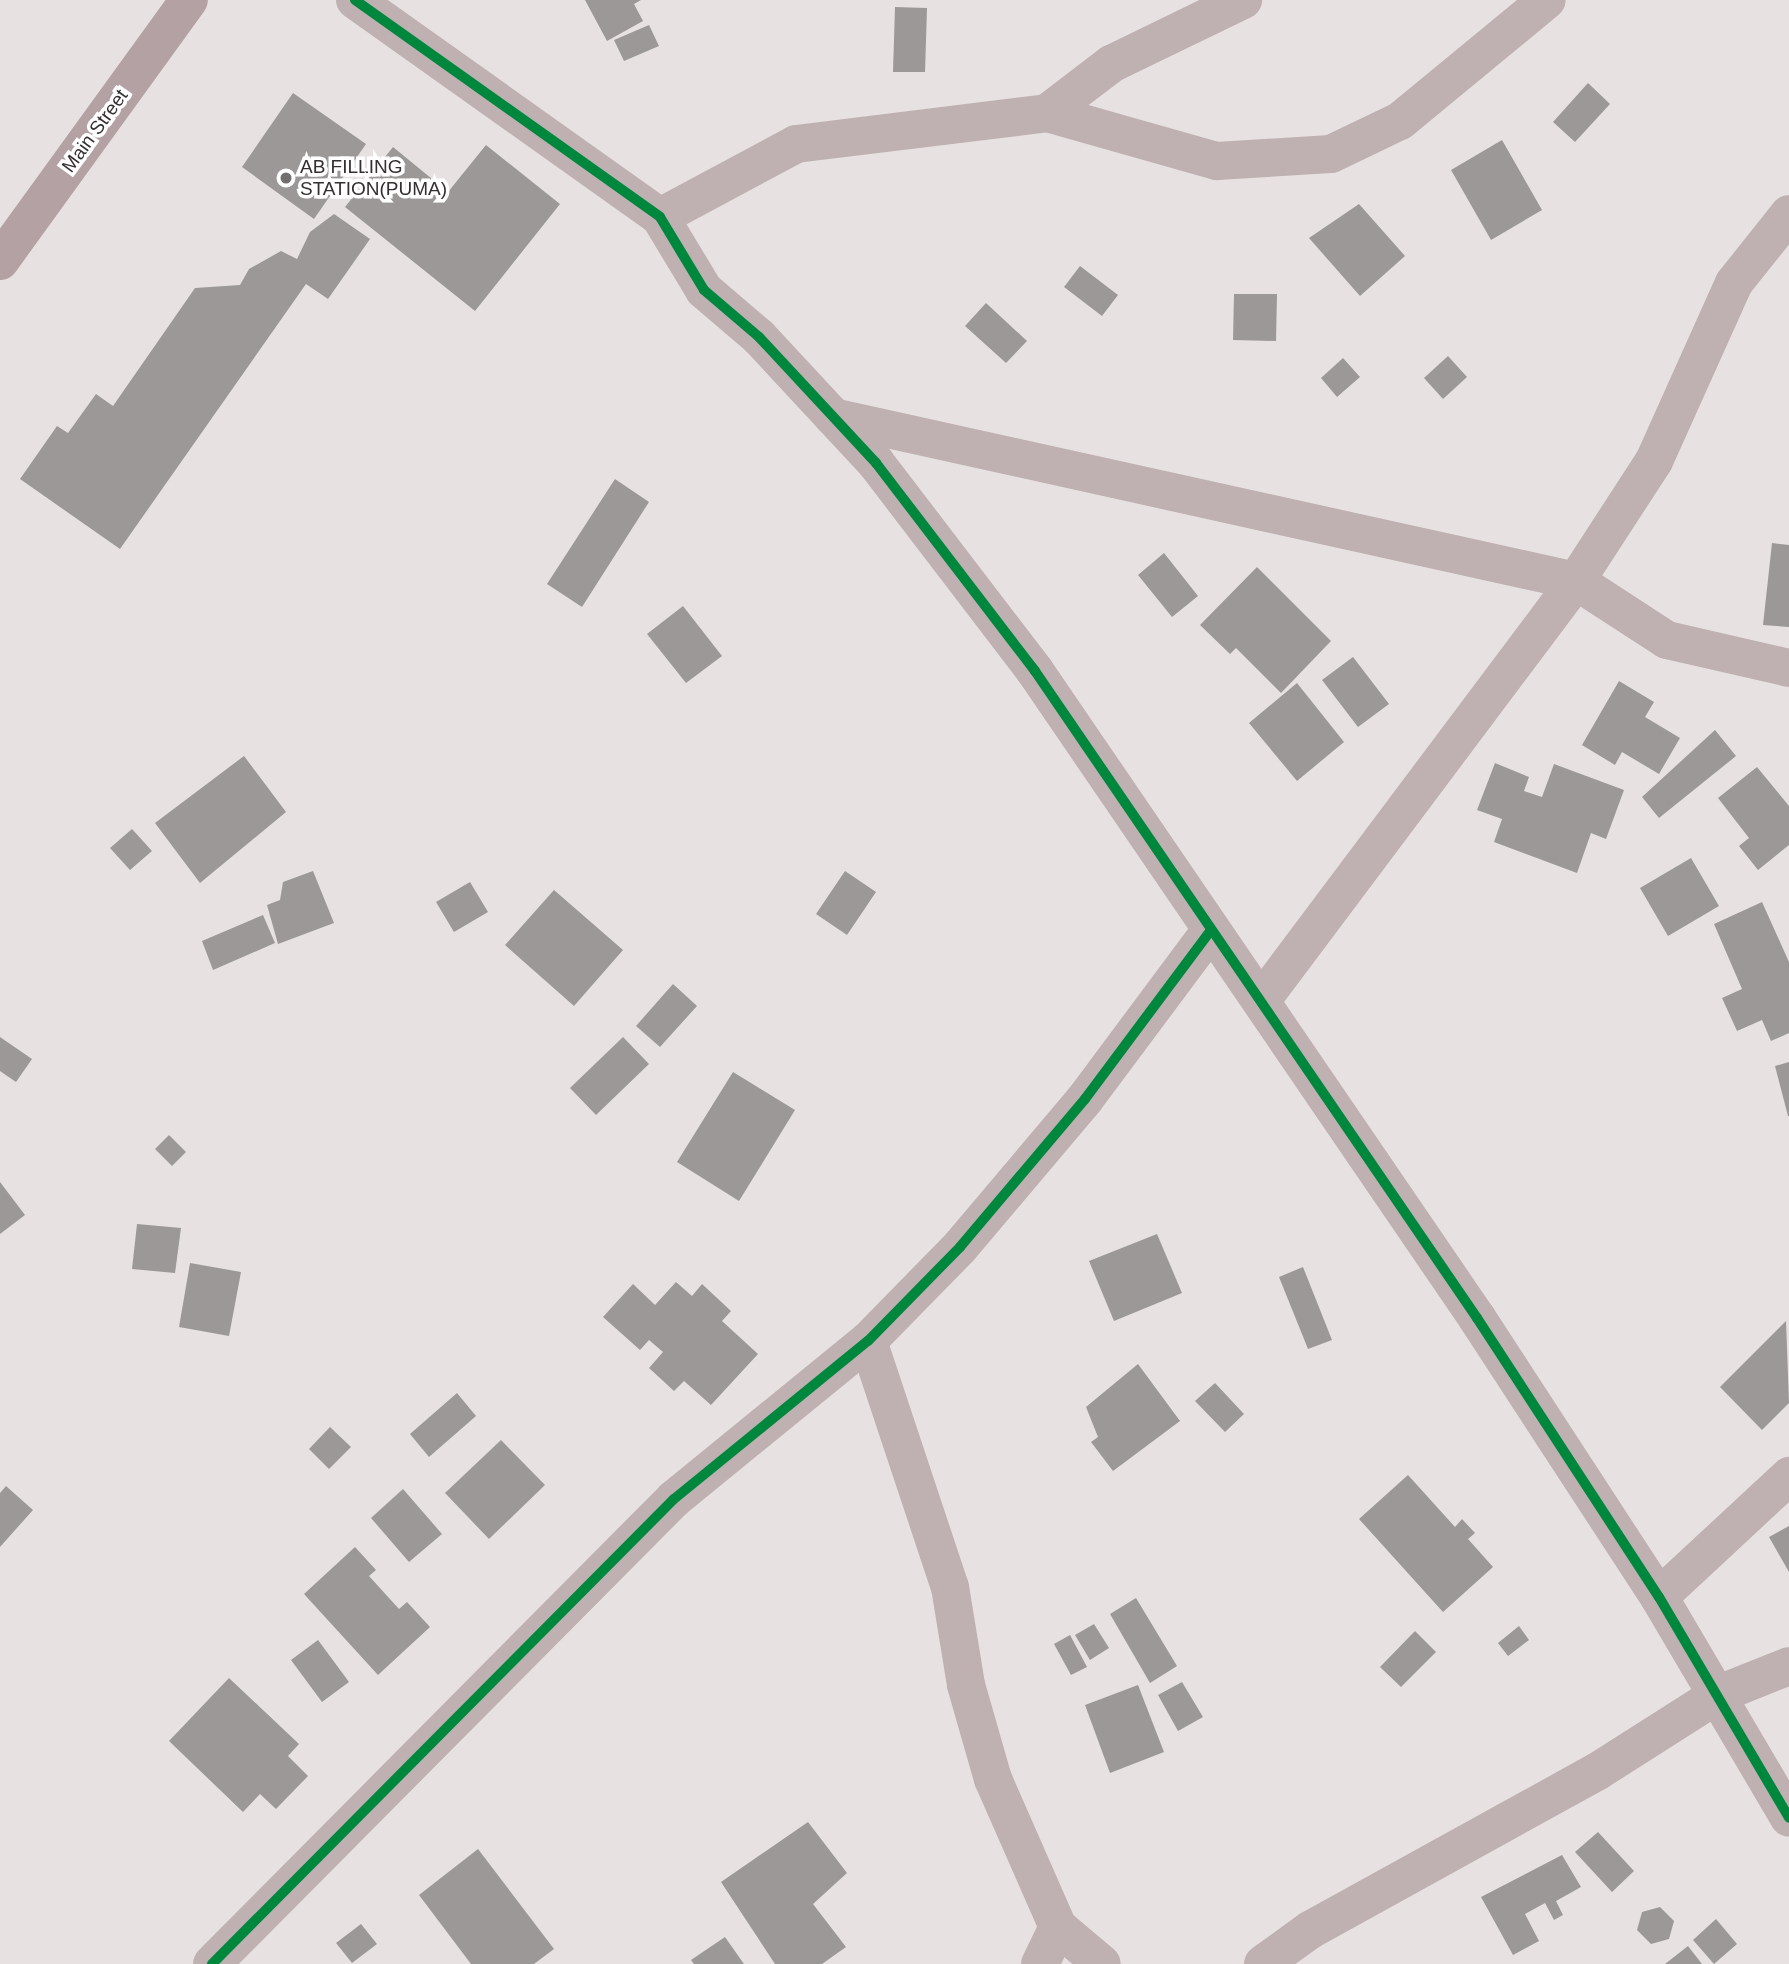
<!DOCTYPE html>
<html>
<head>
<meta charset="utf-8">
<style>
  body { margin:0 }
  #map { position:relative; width:1789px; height:1964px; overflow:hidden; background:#e7e2e1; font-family:Arial,sans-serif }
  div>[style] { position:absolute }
  .building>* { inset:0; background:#9b9897 }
  .minor>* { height:38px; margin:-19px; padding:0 19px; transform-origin:19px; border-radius:19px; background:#bfb0b1 }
  .highway>* { height:38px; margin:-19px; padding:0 19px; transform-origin:19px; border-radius:19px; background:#b4a1a3 }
  .cycleway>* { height:10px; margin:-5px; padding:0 5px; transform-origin:5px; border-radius:5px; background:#00873e }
  .dots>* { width:19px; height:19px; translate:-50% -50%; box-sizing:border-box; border:4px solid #fff; border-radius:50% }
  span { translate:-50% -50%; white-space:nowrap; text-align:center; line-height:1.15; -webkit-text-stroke:7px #fff; paint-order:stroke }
  .street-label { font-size:19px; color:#33302f }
  .poi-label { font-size:19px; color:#33302f }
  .left { translate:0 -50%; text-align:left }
</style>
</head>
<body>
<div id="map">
  <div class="building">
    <div style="clip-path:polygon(585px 0,641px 0,634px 4px,643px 21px,607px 41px)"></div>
    <div style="clip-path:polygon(895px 7px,927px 8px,925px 72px,893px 72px)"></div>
    <div style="clip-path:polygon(649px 25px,659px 46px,624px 61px,614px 40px)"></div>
    <div style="clip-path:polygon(1588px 83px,1610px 104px,1575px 142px,1553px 122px)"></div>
    <div style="clip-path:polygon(293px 93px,366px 144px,314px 219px,242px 167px)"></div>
    <div style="clip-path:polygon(1502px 140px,1542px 210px,1491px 240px,1451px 170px)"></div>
    <div style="clip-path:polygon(486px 145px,560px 204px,475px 311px,345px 207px,393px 147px,448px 192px)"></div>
    <div style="clip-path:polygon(1359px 204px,1405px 256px,1360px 296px,1309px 238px)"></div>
    <div style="clip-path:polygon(334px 214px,370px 239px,328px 299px,306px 284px,120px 549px,20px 479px,57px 426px,68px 433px,96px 394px,113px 406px,195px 288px,240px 285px,249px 269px,281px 251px,297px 259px,310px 232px)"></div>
    <div style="clip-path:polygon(1080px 266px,1118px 295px,1102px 316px,1064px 287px)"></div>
    <div style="clip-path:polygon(1234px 294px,1277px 294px,1276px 341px,1233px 340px)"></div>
    <div style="clip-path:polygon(986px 303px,1027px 341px,1006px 363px,965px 326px)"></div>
    <div style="clip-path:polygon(1448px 356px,1467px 377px,1443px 399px,1424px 378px)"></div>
    <div style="clip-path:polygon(1343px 358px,1360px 377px,1337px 397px,1321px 378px)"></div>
    <div style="clip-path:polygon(615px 479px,649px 502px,582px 607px,547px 584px)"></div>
    <div style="clip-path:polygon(1772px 543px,1789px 545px,1789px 627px,1763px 625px)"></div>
    <div style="clip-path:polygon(1164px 553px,1198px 596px,1172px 617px,1138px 575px)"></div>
    <div style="clip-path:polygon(1257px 567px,1331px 641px,1281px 693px,1236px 648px,1230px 654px,1200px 625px)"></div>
    <div style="clip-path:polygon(683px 606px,722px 656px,686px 683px,647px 634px)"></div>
    <div style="clip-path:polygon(1353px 657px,1389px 704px,1358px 727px,1322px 680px)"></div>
    <div style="clip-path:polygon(1619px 681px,1654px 702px,1645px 717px,1680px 738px,1659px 774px,1622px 752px,1615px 765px,1582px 745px)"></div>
    <div style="clip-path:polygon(1297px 683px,1344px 742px,1297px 781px,1249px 723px)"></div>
    <div style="clip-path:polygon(1715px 730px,1736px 756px,1659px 818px,1642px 797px)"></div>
    <div style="clip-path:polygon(244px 756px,286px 812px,200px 883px,155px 823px)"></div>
    <div style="clip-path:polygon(1495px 763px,1529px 777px,1524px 791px,1542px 797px,1554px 764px,1624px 790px,1606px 839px,1591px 833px,1577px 873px,1494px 842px,1502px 819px,1477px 810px)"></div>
    <div style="clip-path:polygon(1757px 767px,1789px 806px,1789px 845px,1758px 870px,1739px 846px,1749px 838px,1718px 798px)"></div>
    <div style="clip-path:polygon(132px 829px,152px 851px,130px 870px,110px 848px)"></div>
    <div style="clip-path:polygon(1691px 858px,1719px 906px,1668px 936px,1640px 888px)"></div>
    <div style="clip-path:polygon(313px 871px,334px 923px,278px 944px,267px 905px,280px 900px,283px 882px)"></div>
    <div style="clip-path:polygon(845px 871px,876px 892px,847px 935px,816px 914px)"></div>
    <div style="clip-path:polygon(470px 882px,488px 912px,454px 932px,436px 902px)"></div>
    <div style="clip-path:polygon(554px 890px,623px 950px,574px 1006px,505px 945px)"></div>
    <div style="clip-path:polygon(1762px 902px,1789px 962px,1789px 1033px,1771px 1041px,1762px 1020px,1737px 1031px,1722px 998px,1742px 989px,1714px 924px)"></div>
    <div style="clip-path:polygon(263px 915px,275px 943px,213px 970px,202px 941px)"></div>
    <div style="clip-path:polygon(673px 984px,697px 1006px,660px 1047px,636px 1026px)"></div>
    <div style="clip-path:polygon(0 1037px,32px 1059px,16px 1082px,0 1071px)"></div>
    <div style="clip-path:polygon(623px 1037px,649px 1064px,596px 1115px,570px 1088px)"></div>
    <div style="clip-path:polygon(1789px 1062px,1789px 1116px,1788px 1116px,1775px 1066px)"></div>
    <div style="clip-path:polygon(733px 1072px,795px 1110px,739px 1201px,677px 1162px)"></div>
    <div style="clip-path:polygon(169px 1135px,186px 1152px,172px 1166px,155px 1149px)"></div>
    <div style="clip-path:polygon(0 1182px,25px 1215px,0 1234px)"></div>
    <div style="clip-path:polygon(137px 1224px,181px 1228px,175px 1273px,132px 1269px)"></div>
    <div style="clip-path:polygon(1157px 1234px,1182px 1293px,1114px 1321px,1089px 1261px)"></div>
    <div style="clip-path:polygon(190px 1263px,241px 1272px,229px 1336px,179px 1327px)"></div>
    <div style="clip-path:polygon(1303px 1267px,1332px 1340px,1308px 1349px,1279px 1277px)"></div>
    <div style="clip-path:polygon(676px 1282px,692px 1296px,702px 1284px,731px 1311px,722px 1321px,758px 1354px,711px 1405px,684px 1381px,674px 1391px,649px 1368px,663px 1352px,649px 1340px,640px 1350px,603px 1317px,633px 1284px,655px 1305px)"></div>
    <div style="clip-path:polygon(1786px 1321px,1789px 1403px,1762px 1430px,1720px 1387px)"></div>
    <div style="clip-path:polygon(1138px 1364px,1180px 1421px,1113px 1471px,1091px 1442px,1098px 1437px,1086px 1407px)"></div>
    <div style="clip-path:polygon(1215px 1383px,1244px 1414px,1225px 1432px,1195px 1401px)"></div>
    <div style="clip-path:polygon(457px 1393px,476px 1416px,429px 1457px,410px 1434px)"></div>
    <div style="clip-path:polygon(330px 1427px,351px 1447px,329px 1469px,309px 1449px)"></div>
    <div style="clip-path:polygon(501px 1440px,545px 1485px,489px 1539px,445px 1493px)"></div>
    <div style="clip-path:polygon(1408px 1475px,1455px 1527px,1462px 1519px,1475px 1533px,1468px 1539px,1493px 1567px,1443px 1612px,1359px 1519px)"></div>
    <div style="clip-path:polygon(6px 1486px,33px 1510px,0 1547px,0 1493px)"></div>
    <div style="clip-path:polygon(403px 1489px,442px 1534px,409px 1562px,371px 1518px)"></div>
    <div style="clip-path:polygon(1789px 1526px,1789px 1572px,1769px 1537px)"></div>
    <div style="clip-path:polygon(355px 1547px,376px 1570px,369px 1576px,399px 1609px,407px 1602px,430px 1627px,378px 1675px,304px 1594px)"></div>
    <div style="clip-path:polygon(1136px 1598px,1177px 1666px,1150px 1683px,1110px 1614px)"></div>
    <div style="clip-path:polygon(1094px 1624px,1109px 1648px,1090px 1660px,1075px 1635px)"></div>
    <div style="clip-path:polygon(1519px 1626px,1529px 1640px,1508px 1656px,1498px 1643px)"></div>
    <div style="clip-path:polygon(1415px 1631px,1436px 1652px,1401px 1687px,1380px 1667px)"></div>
    <div style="clip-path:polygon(1070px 1635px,1087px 1667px,1071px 1675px,1054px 1644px)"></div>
    <div style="clip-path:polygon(318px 1640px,349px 1682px,322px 1702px,291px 1660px)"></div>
    <div style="clip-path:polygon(229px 1678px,299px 1744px,288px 1756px,308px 1776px,276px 1809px,260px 1794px,243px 1812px,169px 1741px)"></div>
    <div style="clip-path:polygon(1182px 1682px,1203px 1717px,1178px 1731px,1158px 1695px)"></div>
    <div style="clip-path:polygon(1138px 1685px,1164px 1752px,1110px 1773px,1085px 1705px)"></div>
    <div style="clip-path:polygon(808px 1822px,847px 1873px,813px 1904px,846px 1947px,822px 1964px,775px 1964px,721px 1882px)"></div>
    <div style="clip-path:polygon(1598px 1832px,1634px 1871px,1612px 1892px,1575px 1852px)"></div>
    <div style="clip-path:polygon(478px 1849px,554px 1949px,534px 1964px,471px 1964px,419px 1895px)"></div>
    <div style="clip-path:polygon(1562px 1855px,1581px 1887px,1556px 1901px,1563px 1915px,1554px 1920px,1545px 1903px,1525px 1914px,1539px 1941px,1513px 1955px,1481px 1897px)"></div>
    <div style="clip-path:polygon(1660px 1907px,1674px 1921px,1669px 1939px,1651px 1944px,1637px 1930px,1642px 1912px)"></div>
    <div style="clip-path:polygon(1716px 1919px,1737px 1944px,1714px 1964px,1693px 1940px)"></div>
    <div style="clip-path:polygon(361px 1924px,377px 1944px,352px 1963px,336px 1943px)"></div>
    <div style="clip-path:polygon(725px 1937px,744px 1964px,694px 1964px,691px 1960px)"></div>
    <div style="clip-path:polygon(1688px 1946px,1702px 1964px,1665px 1964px)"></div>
  </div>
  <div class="minor">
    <div style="left:355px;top:0;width:374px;rotate:35.4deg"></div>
    <div style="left:660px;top:217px;width:85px;rotate:58.9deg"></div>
    <div style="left:704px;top:290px;width:72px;rotate:40.5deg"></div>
    <div style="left:759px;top:337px;width:172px;rotate:47.1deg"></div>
    <div style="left:876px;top:463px;width:262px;rotate:52.6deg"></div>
    <div style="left:1035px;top:671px;width:784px;rotate:55.66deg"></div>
    <div style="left:1477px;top:1318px;width:333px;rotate:56.9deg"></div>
    <div style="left:1659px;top:1597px;width:256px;rotate:59.5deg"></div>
    <div style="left:1047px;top:113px;width:177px;rotate:15.8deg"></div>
    <div style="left:1217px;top:161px;width:114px;rotate:-3.5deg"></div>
    <div style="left:1331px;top:154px;width:76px;rotate:-25.6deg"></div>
    <div style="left:1400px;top:121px;width:190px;rotate:-39.5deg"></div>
    <div style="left:660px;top:217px;width:154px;rotate:-28.2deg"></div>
    <div style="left:796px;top:144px;width:253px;rotate:-7deg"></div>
    <div style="left:1047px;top:113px;width:81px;rotate:-37.4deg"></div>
    <div style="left:1111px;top:64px;width:147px;rotate:-25.9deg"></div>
    <div style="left:833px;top:417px;width:761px;rotate:12.45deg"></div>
    <div style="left:1576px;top:581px;width:108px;rotate:33deg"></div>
    <div style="left:1667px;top:640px;width:125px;rotate:12.9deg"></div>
    <div style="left:1261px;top:1001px;width:525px;rotate:-53.13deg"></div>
    <div style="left:1576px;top:581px;width:143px;rotate:-57deg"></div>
    <div style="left:1654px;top:461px;width:195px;rotate:-65.8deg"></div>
    <div style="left:1734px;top:283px;width:88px;rotate:-51.4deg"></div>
    <div style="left:868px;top:1341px;width:259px;rotate:71.6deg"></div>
    <div style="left:950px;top:1587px;width:99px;rotate:80.7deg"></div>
    <div style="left:966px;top:1685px;width:98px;rotate:74deg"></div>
    <div style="left:993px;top:1779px;width:162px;rotate:66.3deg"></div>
    <div style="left:1058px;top:1927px;width:57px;rotate:40.1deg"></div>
    <div style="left:1659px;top:1597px;width:178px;rotate:-42.9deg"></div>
    <div style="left:212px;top:1964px;width:655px;rotate:-45.19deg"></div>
    <div style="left:674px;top:1499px;width:250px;rotate:-39.2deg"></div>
    <div style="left:868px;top:1341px;width:132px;rotate:-45.6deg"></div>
    <div style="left:960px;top:1247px;width:194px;rotate:-49.8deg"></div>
    <div style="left:1085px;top:1099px;width:209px;rotate:-53.3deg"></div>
    <div style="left:1040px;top:1964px;width:41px;rotate:-64.1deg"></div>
    <div style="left:1263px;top:1964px;width:58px;rotate:-35.9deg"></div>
    <div style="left:1310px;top:1930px;width:329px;rotate:-28.9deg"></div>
    <div style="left:1598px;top:1771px;width:143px;rotate:-32.5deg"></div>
    <div style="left:1719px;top:1694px;width:75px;rotate:-21.8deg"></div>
  </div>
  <div class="highway">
    <div style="left:0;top:261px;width:322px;rotate:-54.1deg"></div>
  </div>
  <div class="cycleway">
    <div style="left:355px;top:0;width:374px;rotate:35.4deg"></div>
    <div style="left:660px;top:217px;width:85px;rotate:58.9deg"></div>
    <div style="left:704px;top:290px;width:72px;rotate:40.5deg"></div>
    <div style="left:759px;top:337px;width:172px;rotate:47.1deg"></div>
    <div style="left:876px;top:463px;width:262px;rotate:52.6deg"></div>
    <div style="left:1035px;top:671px;width:784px;rotate:55.66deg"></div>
    <div style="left:1477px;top:1318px;width:333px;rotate:56.9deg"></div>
    <div style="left:1659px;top:1597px;width:256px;rotate:59.5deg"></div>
    <div style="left:212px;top:1964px;width:655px;rotate:-45.19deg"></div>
    <div style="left:674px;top:1499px;width:250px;rotate:-39.2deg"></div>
    <div style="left:868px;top:1341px;width:132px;rotate:-45.6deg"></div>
    <div style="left:960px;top:1247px;width:194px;rotate:-49.8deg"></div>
    <div style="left:1085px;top:1099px;width:209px;rotate:-53.3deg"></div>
  </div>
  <div class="dots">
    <div style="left:286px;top:178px;background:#726e6d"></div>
  </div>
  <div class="street-label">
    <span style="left:95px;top:131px;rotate:-54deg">Main Street</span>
  </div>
  <div class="poi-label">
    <span class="left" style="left:300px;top:178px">AB FILLING<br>STATION(PUMA)</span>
  </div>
</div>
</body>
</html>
